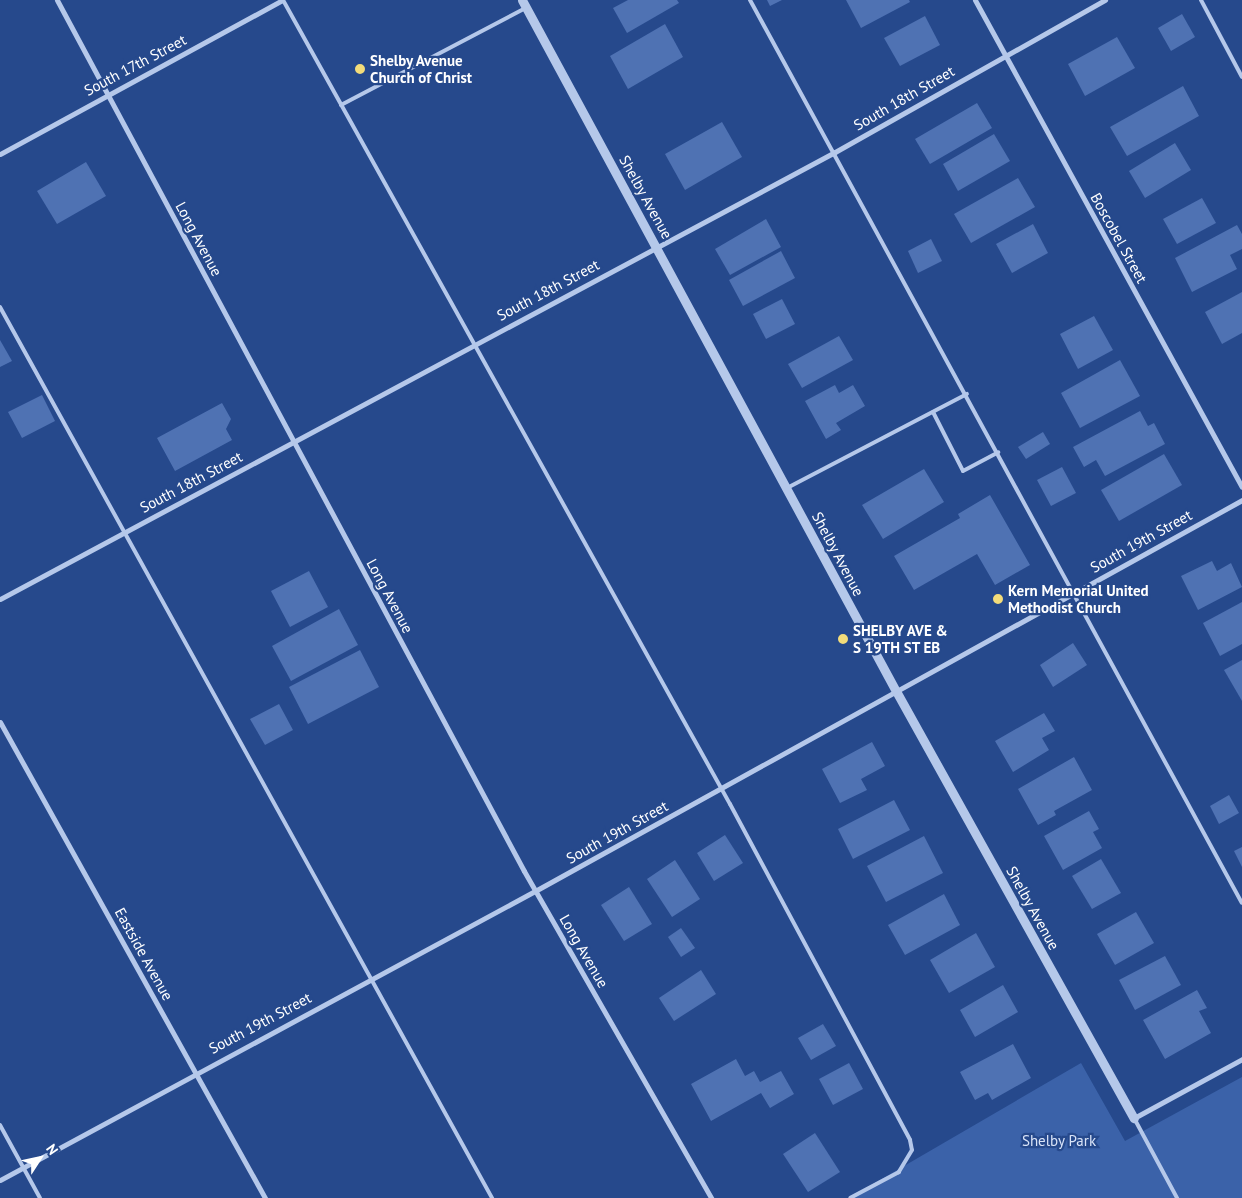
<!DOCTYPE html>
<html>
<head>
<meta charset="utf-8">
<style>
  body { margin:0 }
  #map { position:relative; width:1242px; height:1198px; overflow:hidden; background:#26498c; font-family:"PT Sans",sans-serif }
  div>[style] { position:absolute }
  .green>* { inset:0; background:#3b62a9 }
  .building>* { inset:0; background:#4f72b3 }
  .service>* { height:4px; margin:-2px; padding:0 2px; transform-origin:2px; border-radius:2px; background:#b5c8ea }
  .minor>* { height:5px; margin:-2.5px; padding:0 2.5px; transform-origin:2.5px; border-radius:2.5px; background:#b5c8ea }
  .tertiary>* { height:9px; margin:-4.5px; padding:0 4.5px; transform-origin:4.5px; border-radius:4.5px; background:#b5c8ea }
  .dots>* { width:14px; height:14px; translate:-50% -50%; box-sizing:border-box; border:2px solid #26498c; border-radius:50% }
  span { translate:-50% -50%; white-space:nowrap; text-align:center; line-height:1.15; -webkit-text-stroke:4.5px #26498c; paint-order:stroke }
  .poi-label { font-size:15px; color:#fff; font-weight:700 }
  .left { translate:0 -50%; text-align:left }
  .street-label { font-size:15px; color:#fff }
  .park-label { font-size:15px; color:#dae4f8 }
  .north { position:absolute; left:15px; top:1133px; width:50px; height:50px; -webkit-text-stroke:4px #26498c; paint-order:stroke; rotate:55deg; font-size:14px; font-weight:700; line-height:20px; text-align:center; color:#fff }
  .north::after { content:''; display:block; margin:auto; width:18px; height:22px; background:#fff; clip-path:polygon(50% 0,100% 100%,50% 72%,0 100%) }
</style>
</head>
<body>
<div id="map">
  <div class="green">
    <div style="clip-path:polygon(1081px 1063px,1125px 1141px,1242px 1077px,1242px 1198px,849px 1198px)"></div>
  </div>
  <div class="building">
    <div style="clip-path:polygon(628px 0,677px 0,679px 3px,627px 33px,613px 8px)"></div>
    <div style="clip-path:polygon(767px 0,782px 0,770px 6px)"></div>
    <div style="clip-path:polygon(846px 0,909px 0,910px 2px,861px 28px)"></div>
    <div style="clip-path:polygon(1182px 14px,1195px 37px,1171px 51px,1158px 28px)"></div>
    <div style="clip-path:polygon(925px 16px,940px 45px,900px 66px,884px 38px)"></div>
    <div style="clip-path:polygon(665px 24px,683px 57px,628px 89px,610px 56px)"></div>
    <div style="clip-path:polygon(1117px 37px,1135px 68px,1085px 96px,1068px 64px)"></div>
    <div style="clip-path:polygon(1183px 86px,1199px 116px,1127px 156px,1110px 127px)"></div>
    <div style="clip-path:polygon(977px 103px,992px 128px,930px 164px,915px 139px)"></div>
    <div style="clip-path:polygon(722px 122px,742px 157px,685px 190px,665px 154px)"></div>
    <div style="clip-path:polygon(994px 134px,1010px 161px,958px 191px,943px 164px)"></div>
    <div style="clip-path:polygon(1175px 143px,1191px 170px,1145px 198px,1129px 171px)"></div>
    <div style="clip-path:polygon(86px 162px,106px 196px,57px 224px,37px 191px)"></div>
    <div style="clip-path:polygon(1018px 178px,1035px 207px,971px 243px,954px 214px)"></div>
    <div style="clip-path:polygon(1202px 198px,1216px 223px,1177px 244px,1163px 219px)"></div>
    <div style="clip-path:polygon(766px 219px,781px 247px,730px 275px,715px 249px)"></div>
    <div style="clip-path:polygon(1033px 224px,1048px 253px,1012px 273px,996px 244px)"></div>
    <div style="clip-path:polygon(1237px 225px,1242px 234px,1242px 249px,1230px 255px,1237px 269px,1192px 292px,1175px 258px)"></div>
    <div style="clip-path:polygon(931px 239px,942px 261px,918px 273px,908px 251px)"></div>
    <div style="clip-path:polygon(781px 251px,795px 278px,743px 306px,729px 280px)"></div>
    <div style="clip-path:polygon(1242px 292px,1242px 333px,1222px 344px,1205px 312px)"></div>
    <div style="clip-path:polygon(782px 299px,795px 324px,766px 339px,753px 314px)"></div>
    <div style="clip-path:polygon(1094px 316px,1113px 350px,1078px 369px,1060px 334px)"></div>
    <div style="clip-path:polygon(839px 336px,853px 360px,802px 388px,788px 364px)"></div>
    <div style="clip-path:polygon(0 340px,12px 361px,0 367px)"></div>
    <div style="clip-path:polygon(1120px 360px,1140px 396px,1080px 428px,1061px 393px)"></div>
    <div style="clip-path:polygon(835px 385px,839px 393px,853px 385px,865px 406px,836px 423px,841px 430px,826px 439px,805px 401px)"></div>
    <div style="clip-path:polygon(42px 395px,55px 421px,22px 438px,8px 412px)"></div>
    <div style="clip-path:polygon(222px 403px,231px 419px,226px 429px,232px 440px,175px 471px,157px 438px)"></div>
    <div style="clip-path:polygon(1140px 411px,1148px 426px,1154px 423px,1165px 444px,1105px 476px,1096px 460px,1084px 467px,1073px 447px)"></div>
    <div style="clip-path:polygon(1043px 432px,1050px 444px,1026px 459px,1018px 447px)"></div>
    <div style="clip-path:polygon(1164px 454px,1182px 485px,1119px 521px,1101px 490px)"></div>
    <div style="clip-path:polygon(1062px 467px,1076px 493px,1051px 506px,1037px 480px)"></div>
    <div style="clip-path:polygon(924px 469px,944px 502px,883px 539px,862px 505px)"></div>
    <div style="clip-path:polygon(990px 495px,1030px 565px,995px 585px,977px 554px,914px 590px,894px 556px,960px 518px,958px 514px)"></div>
    <div style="clip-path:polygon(1212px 561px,1217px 571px,1231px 563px,1242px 587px,1198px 610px,1181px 576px)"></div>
    <div style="clip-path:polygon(309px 571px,328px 607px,290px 627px,271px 591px)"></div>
    <div style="clip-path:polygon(1242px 602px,1242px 644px,1220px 656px,1203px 623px)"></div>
    <div style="clip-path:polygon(339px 609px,358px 645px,291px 681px,272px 646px)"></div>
    <div style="clip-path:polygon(1073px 643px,1087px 665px,1053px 687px,1040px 665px)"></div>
    <div style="clip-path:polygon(360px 650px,379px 687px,308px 724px,289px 687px)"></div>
    <div style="clip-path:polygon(1242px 660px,1242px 701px,1224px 670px)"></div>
    <div style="clip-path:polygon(279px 704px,293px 730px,265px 745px,250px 719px)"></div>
    <div style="clip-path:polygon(1044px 713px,1055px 731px,1042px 738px,1049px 750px,1013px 772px,995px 741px)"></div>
    <div style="clip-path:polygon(872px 742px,885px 766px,861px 779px,867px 790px,840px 803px,822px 769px)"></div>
    <div style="clip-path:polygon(1074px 757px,1092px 790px,1054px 811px,1056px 815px,1038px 825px,1018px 789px)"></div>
    <div style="clip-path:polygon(1229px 795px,1239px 813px,1219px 824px,1210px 806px)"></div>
    <div style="clip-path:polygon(894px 800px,910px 830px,853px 859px,838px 829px)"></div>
    <div style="clip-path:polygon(1089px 811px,1099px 829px,1093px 832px,1102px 848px,1063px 870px,1044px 836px)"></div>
    <div style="clip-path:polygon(725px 835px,743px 863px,714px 881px,697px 853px)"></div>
    <div style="clip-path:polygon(924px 836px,943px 873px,886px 902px,867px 866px)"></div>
    <div style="clip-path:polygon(1242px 847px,1242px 867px,1234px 851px)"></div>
    <div style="clip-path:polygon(1101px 859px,1121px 893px,1092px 909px,1072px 876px)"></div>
    <div style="clip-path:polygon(675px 860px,700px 899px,672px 917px,647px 879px)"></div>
    <div style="clip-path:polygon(629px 887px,652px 924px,624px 941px,601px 905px)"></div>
    <div style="clip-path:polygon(944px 894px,960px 925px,905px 955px,888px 925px)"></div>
    <div style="clip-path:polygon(1136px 912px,1154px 943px,1115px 965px,1097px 934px)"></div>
    <div style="clip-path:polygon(681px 928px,695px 948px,681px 957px,668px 937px)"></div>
    <div style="clip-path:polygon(976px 933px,995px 967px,949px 993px,930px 960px)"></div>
    <div style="clip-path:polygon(1165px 956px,1181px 985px,1135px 1010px,1119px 980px)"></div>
    <div style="clip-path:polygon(701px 970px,716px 994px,674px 1021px,659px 998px)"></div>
    <div style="clip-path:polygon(1003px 985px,1018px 1012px,975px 1037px,960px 1010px)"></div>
    <div style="clip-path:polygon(1197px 990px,1207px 1008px,1199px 1011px,1211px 1033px,1165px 1059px,1143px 1020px)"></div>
    <div style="clip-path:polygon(823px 1024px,836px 1046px,811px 1060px,798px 1038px)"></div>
    <div style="clip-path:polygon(1013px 1044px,1031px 1078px,992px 1100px,988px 1093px,975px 1100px,960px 1072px)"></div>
    <div style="clip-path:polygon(736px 1059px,745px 1076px,754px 1071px,760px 1082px,781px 1071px,794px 1094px,770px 1108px,761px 1093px,711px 1121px,691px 1084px)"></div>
    <div style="clip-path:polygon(849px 1063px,863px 1089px,833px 1105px,819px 1079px)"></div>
    <div style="clip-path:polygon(815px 1133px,840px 1172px,808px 1192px,783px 1154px)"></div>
  </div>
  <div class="service">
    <div style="left:283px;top:0;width:920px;rotate:60.93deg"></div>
    <div style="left:730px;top:804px;width:381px;rotate:61.8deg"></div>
    <div style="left:910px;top:1140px;width:10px;rotate:79deg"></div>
    <div style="left:912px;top:1150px;width:26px;rotate:121deg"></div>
    <div style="left:899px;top:1172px;width:55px;rotate:152deg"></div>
    <div style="left:750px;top:0;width:1028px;rotate:61.42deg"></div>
    <div style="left:1201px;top:0;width:87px;rotate:62deg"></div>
    <div style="left:341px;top:105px;width:209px;rotate:-27.7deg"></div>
    <div style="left:0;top:307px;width:1018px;rotate:61.09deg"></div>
    <div style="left:933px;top:412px;width:66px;rotate:63deg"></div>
    <div style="left:963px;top:471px;width:40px;rotate:-28deg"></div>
    <div style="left:787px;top:488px;width:203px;rotate:-27.6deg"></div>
    <div style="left:1134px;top:1118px;width:91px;rotate:61.7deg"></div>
    <div style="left:0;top:1125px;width:83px;rotate:61.3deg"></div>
  </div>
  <div class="minor">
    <div style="left:57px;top:0;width:988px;rotate:61.8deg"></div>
    <div style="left:524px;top:871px;width:377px;rotate:60.2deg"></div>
    <div style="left:975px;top:0;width:555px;rotate:61.27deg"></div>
    <div style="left:0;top:154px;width:321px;rotate:-28.6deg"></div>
    <div style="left:0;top:599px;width:947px;rotate:-28.16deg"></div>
    <div style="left:835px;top:152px;width:310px;rotate:-29.4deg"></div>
    <div style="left:0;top:722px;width:545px;rotate:60.89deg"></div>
    <div style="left:1134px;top:1118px;width:123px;rotate:-28.6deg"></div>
    <div style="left:0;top:1180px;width:608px;rotate:-28.38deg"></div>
    <div style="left:535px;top:891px;width:808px;rotate:-28.94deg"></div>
  </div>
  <div class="tertiary">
    <div style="left:522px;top:0;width:786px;rotate:61.58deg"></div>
    <div style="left:896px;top:691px;width:489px;rotate:60.9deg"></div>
  </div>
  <div class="dots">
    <div style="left:360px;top:69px;background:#f3dc7a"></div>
    <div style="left:998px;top:599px;background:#f3dc7a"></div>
    <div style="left:843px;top:639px;background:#f3dc7a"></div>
  </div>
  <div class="poi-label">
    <span class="left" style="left:370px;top:69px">Shelby Avenue<br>Church of Christ</span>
    <span class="left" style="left:1008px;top:599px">Kern Memorial United<br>Methodist Church</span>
    <span class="left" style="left:853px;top:639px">SHELBY AVE &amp;<br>S 19TH ST EB</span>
  </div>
  <div class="street-label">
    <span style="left:135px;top:65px;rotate:-28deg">South 17th Street</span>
    <span style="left:904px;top:98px;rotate:-30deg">South 18th Street</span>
    <span style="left:646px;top:197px;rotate:61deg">Shelby Avenue</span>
    <span style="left:1119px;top:238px;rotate:61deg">Boscobel Street</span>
    <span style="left:199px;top:239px;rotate:62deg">Long Avenue</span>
    <span style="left:548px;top:290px;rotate:-28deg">South 18th Street</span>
    <span style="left:191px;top:482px;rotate:-28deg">South 18th Street</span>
    <span style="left:1141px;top:541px;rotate:-29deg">South 19th Street</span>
    <span style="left:838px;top:554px;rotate:62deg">Shelby Avenue</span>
    <span style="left:390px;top:596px;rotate:62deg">Long Avenue</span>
    <span style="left:617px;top:832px;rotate:-29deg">South 19th Street</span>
    <span style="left:1033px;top:908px;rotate:61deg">Shelby Avenue</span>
    <span style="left:584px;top:951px;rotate:60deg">Long Avenue</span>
    <span style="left:144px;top:954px;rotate:61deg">Eastside Avenue</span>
    <span style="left:260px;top:1023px;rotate:-28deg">South 19th Street</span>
  </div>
  <div class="park-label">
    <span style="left:1059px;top:1141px">Shelby Park</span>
  </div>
  <div class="north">N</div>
</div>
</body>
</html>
